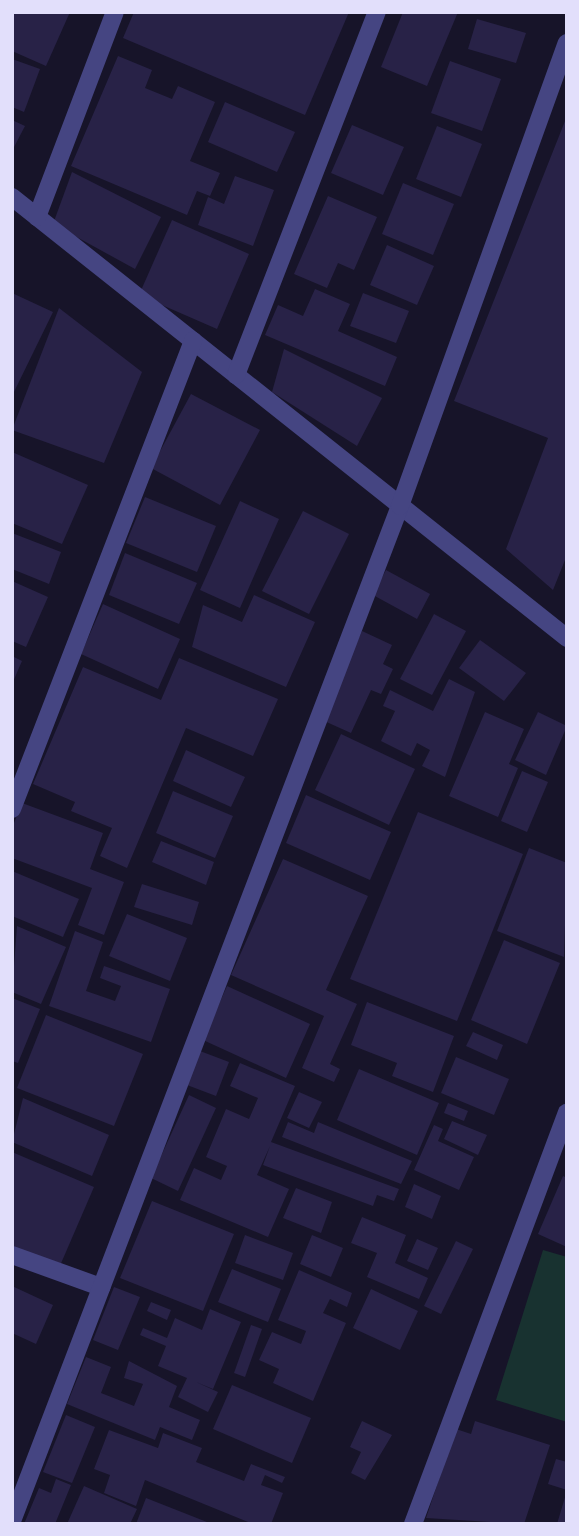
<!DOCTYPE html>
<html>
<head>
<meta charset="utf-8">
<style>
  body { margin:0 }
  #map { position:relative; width:579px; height:1536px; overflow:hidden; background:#171429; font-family:Lato,sans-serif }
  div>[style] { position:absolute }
  .green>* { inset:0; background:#183230 }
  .building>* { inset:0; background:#282247 }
  .minor>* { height:18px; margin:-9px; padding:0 9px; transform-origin:9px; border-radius:9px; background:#454582 }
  span { translate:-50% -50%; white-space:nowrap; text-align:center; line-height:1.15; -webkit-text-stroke:7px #171429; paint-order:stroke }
  .frame { position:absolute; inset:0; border:14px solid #e2dffb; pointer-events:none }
</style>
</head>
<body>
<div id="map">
  <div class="green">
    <div style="clip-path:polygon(543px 1250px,567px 1257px,567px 1422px,496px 1400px)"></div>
  </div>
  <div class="building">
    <div style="clip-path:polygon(12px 12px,70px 12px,46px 66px,12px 51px)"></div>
    <div style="clip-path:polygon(134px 12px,349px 12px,305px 115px,123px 38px)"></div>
    <div style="clip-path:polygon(403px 12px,458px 12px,427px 86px,381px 67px)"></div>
    <div style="clip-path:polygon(477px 19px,526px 33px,516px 63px,468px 49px)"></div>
    <div style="clip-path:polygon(118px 56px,152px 70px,145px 88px,172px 99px,178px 86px,215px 102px,190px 161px,220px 173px,210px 196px,197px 191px,187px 215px,71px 166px)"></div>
    <div style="clip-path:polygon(12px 59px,40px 69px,24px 112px,12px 107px)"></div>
    <div style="clip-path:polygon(450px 61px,501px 79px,482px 131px,431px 113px)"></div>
    <div style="clip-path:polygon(225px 102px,295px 132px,277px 172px,208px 142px)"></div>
    <div style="clip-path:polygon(567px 116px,567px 555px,553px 590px,506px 549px,548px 438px,454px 401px)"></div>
    <div style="clip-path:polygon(12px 120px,25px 126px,12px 151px)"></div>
    <div style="clip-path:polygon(352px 125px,404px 147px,383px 195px,331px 173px)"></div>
    <div style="clip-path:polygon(437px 126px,482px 144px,461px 197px,416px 179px)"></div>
    <div style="clip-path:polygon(72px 172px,161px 217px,135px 269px,53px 224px)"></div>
    <div style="clip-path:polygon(235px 176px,274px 190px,253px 246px,198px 225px,208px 197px,224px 204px)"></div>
    <div style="clip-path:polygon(403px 183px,454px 204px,433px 255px,382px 234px)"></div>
    <div style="clip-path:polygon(328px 196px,377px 217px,354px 270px,338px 263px,327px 288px,294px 274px)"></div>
    <div style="clip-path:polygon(172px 220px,249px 254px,217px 329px,139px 295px)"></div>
    <div style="clip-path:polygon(387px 245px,434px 266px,417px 305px,370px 285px)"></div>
    <div style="clip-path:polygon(315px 289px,350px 304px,338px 331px,397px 357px,385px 386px,265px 335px,278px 305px,303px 316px)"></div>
    <div style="clip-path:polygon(12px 293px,53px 312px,12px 396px)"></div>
    <div style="clip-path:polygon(363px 293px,409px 311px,396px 343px,350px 326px)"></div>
    <div style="clip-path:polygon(59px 308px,142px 372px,104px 463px,12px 430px)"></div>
    <div style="clip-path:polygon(284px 349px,382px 398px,357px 446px,272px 392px)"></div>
    <div style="clip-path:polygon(191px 394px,260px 430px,220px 505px,151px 468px)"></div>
    <div style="clip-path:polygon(12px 452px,88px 485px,62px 544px,12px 523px)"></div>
    <div style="clip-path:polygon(145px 497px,216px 526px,197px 572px,126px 543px)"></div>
    <div style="clip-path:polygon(240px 501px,279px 519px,240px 608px,200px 590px)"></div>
    <div style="clip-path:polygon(303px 511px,349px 534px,309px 614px,262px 591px)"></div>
    <div style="clip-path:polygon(12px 533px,61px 552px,49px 584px,12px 569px)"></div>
    <div style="clip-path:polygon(125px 553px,197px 583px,179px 624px,109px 595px)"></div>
    <div style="clip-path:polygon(386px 570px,430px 594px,417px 619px,373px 595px)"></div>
    <div style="clip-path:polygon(12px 581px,48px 597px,26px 647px,12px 641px)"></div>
    <div style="clip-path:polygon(254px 595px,315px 622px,286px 687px,192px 647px,203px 605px,242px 622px)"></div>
    <div style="clip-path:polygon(103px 604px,180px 639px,158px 689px,81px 654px)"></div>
    <div style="clip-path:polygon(434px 614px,466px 631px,432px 695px,400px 679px)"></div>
    <div style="clip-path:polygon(362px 631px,392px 645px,383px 664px,393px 669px,381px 694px,371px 690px,351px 733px,322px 720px)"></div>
    <div style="clip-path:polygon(480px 640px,526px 673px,504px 701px,459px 668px)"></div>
    <div style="clip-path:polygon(12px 656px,22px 661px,12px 684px)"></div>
    <div style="clip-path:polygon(179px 658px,278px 699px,253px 756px,186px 728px,127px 868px,100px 856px,112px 828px,71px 811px,75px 802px,33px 784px,83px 667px,161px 700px)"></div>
    <div style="clip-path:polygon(449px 679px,475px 692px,445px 777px,422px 766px,430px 750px,417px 743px,411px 756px,381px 741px,395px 711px,383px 706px,390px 690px,433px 711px)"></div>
    <div style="clip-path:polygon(485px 712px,524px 729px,509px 764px,518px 768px,498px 817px,449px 796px)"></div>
    <div style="clip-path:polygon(538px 712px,567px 726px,546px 775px,515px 760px)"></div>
    <div style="clip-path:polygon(341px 734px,415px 769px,389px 825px,315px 790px)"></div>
    <div style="clip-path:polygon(186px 750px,245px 777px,231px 807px,173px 781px)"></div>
    <div style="clip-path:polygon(522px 771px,548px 782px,527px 832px,501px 821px)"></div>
    <div style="clip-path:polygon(173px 791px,233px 816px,215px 858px,156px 833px)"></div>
    <div style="clip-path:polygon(306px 795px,391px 832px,370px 880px,286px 843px)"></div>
    <div style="clip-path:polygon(22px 803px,103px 833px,90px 869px,124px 882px,104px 935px,78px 925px,92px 888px,12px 858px,12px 828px)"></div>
    <div style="clip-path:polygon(418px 812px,523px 854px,457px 1021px,350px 979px)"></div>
    <div style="clip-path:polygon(161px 841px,214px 862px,206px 885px,152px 862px)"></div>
    <div style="clip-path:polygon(529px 848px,567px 863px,564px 957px,497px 931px)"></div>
    <div style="clip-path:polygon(283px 859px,368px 896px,326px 990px,357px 1004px,330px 1064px,340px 1069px,334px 1082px,302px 1068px,324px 1016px,231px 975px)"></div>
    <div style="clip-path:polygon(12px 871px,79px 899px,63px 937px,12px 916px)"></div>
    <div style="clip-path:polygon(142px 884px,199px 902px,192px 925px,134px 907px)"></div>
    <div style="clip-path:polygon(127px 914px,187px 938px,170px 981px,109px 956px)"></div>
    <div style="clip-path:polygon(17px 926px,66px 947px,41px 1004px,12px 992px)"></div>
    <div style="clip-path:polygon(75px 931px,103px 942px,86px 991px,115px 1001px,121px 986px,100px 978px,104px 966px,170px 989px,151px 1042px,49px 1006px)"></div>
    <div style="clip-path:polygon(504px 940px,560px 963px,527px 1044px,471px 1020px)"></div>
    <div style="clip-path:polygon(227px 986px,310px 1024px,286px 1078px,203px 1040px)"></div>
    <div style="clip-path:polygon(12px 998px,40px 1009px,18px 1063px,12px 1061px)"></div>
    <div style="clip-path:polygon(367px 1002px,454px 1036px,433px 1092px,392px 1076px,397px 1063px,351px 1045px)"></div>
    <div style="clip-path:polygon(46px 1015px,143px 1054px,114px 1126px,17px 1088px)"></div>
    <div style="clip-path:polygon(473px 1032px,503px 1045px,497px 1060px,466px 1046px)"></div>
    <div style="clip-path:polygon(200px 1051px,229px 1062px,216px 1096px,187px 1085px)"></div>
    <div style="clip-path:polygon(456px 1057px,509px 1079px,494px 1115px,441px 1093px)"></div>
    <div style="clip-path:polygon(240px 1063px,295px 1086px,271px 1142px,399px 1189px,394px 1201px,377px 1195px,373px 1206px,263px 1165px,270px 1146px,257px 1175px,289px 1189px,268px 1237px,180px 1200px,194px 1168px,221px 1180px,227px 1166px,206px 1157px,226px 1109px,249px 1119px,258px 1098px,230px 1086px)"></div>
    <div style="clip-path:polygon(359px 1069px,439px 1103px,417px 1155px,337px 1120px)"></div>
    <div style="clip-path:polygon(299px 1092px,322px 1102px,309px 1128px,287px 1118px)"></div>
    <div style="clip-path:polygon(189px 1095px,216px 1108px,178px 1191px,151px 1178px)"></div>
    <div style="clip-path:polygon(23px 1098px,109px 1135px,92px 1176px,12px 1142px)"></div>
    <div style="clip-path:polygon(448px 1103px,468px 1111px,464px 1121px,444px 1113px)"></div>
    <div style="clip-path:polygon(452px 1121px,487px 1135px,478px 1155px,444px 1139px)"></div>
    <div style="clip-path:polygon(288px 1122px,314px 1133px,318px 1122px,412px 1161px,401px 1184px,282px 1137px)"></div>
    <div style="clip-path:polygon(434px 1125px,443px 1129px,438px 1141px,474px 1157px,459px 1190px,414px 1170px)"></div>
    <div style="clip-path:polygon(12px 1152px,94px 1187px,59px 1268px,12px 1247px)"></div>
    <div style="clip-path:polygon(563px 1176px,567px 1178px,567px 1247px,538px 1234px)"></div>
    <div style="clip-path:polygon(414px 1184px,441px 1196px,432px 1219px,405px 1207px)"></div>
    <div style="clip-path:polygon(296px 1188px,332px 1202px,321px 1233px,283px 1218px)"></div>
    <div style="clip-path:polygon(152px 1201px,234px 1234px,203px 1311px,120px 1278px)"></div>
    <div style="clip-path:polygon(362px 1217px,406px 1235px,395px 1263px,428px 1278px,419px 1299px,367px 1277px,377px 1253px,351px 1243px)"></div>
    <div style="clip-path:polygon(245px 1235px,293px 1253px,283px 1280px,235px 1263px)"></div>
    <div style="clip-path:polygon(312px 1235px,343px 1248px,331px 1277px,300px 1264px)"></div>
    <div style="clip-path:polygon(417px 1239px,438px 1248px,428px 1270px,407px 1261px)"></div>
    <div style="clip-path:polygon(456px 1241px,473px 1249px,441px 1314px,424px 1306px)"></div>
    <div style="clip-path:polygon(232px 1269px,281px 1289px,268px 1322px,218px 1302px)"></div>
    <div style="clip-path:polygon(299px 1270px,352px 1293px,347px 1307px,330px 1299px,323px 1313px,346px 1323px,313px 1401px,273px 1383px,279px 1369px,259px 1360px,272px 1332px,301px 1344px,306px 1331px,278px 1320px)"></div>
    <div style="clip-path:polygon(12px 1286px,53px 1305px,36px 1344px,12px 1333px)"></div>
    <div style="clip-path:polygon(114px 1287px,140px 1297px,118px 1350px,93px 1340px)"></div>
    <div style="clip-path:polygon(371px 1289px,418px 1311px,400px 1350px,353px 1328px)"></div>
    <div style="clip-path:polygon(151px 1302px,171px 1310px,167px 1320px,147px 1311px)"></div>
    <div style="clip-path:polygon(210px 1309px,241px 1322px,213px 1389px,196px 1382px,218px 1392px,208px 1412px,178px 1397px,187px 1378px,158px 1366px,166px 1346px,140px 1335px,143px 1328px,167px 1338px,175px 1318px,202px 1330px)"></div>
    <div style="clip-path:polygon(251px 1325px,262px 1329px,245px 1377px,234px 1373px)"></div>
    <div style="clip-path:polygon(86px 1357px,111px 1367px,101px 1393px,134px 1406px,143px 1384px,124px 1378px,129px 1361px,177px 1386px,169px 1407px,200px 1420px,192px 1440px,160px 1427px,155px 1440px,67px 1404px)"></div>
    <div style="clip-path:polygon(232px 1385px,311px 1418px,292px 1463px,213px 1429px)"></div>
    <div style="clip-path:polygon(66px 1415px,95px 1427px,72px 1483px,43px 1472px)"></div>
    <div style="clip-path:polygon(362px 1421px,392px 1435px,365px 1480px,351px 1473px,361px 1452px,350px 1447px)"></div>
    <div style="clip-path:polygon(475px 1421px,550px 1445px,524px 1524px,426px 1518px,456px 1429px,471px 1434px)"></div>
    <div style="clip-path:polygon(109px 1430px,158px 1448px,163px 1433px,202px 1448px,196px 1462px,244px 1481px,251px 1464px,285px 1477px,282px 1483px,265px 1475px,261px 1485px,283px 1493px,271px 1524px,253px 1524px,145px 1480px,136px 1506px,104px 1493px,110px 1475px,94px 1469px)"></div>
    <div style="clip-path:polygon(556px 1459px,567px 1462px,567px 1490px,548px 1484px)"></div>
    <div style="clip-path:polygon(56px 1479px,71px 1485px,55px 1524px,24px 1524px,39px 1488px,51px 1493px)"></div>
    <div style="clip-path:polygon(84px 1486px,137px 1509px,130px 1524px,67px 1524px)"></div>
    <div style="clip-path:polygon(566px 1494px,567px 1524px,557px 1524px)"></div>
    <div style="clip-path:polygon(146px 1498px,212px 1524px,136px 1524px)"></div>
  </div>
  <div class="minor">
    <div style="left:12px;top:197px;width:709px;rotate:38.47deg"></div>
    <div style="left:37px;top:217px;width:219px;rotate:-69.2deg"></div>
    <div style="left:236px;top:375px;width:389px;rotate:-68.8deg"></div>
    <div style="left:12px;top:809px;width:502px;rotate:-68.86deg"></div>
    <div style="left:12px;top:1255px;width:95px;rotate:19.8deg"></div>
    <div style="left:12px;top:1521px;width:1087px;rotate:-69.08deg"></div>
    <div style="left:400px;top:506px;width:492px;rotate:-70.2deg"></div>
    <div style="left:413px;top:1524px;width:439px;rotate:-69.5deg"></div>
  </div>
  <div class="frame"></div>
</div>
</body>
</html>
